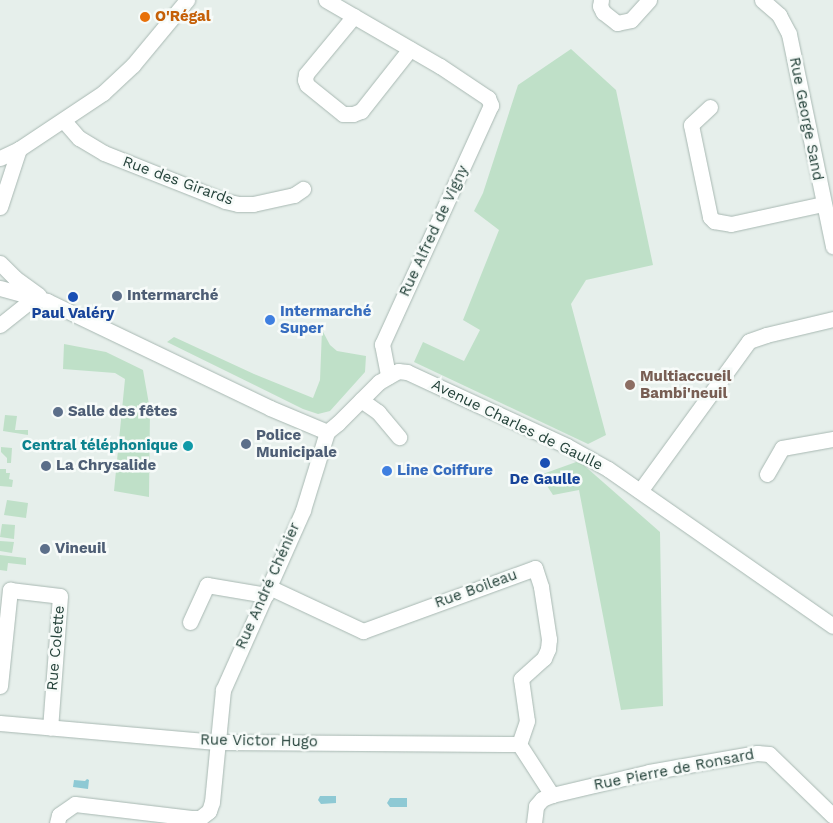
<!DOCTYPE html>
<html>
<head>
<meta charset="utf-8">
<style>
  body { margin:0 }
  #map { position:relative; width:833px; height:823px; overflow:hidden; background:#e6efeb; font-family:"Work Sans",sans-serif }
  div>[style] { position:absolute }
  .green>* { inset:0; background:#bfe0c8 }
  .water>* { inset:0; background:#8ec9d4 }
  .roads { filter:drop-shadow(0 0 1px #a8b8b2) drop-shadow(0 0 1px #a8b8b2) }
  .minor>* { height:15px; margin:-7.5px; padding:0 7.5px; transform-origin:7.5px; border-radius:7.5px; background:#fff }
  .dots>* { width:14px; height:14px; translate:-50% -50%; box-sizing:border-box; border:2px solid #f7fbf9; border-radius:50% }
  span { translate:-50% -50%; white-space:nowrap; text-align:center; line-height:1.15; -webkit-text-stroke:5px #f7fbf9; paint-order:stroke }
  .food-label { font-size:15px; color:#c56008; font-weight:700 }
  .left { translate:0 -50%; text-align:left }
  .street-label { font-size:15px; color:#24423a }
  .service-label { font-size:15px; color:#4e5e75; font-weight:700 }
  .shop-label { font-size:15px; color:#366cbe; font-weight:700 }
  .transit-label { font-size:15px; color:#164399; font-weight:700 }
  .education-label { font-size:15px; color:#785e54; font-weight:700 }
  .culture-label { font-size:15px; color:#0d838f; font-weight:700 }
  .right { translate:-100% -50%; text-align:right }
</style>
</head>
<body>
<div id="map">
  <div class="green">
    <div style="clip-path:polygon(571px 49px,616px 90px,653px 265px,586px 280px,571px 304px,606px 435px,588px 444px,414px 362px,423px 342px,464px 361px,480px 330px,463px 320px,499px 230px,474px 211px,483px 193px,518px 85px)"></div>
    <div style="clip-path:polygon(322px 330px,330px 345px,337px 351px,366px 356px,365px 372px,330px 411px,318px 414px,303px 409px,167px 342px,174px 337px,254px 374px,313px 398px,320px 380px)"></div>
    <div style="clip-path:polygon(64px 344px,106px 352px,143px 370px,150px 410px,149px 497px,114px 491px,125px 379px,115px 373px,63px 369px)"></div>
    <div style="clip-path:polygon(5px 415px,17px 416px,15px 430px,28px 430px,28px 435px,3px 431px)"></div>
    <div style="clip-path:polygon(1px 447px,12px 448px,11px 463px,7px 463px,7px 458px,1px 452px)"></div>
    <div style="clip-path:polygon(579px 461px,660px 532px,663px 706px,621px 710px,579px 490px,553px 495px,540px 475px)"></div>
    <div style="clip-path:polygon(0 469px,6px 469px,6px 473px,10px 473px,9px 479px,13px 480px,12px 487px,0 486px)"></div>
    <div style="clip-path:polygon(7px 500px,28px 503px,26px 518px,4px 515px)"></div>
    <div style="clip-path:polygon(2px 524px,15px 525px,14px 539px,0 537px)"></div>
    <div style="clip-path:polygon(0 541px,14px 542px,12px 553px,0 551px)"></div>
    <div style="clip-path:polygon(0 555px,26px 558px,26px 565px,8px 563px,7px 571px,0 570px)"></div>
  </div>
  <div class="water">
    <div style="clip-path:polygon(87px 779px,89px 780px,88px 789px,73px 787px,74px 780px,85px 781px)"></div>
    <div style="clip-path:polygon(320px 796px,336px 796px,336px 803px,321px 804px,318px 800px)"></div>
    <div style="clip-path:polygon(390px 798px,407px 798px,407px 807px,390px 807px,387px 803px)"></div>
  </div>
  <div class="roads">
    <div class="minor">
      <div style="left:326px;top:0;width:132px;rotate:30.1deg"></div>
      <div style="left:440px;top:66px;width:58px;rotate:33.7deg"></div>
      <div style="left:488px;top:98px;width:8px;rotate:67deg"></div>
      <div style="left:491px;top:105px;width:263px;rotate:114.5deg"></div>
      <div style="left:382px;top:344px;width:33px;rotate:79deg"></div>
      <div style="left:601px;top:0;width:6px;rotate:99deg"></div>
      <div style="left:600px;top:6px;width:7px;rotate:63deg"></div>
      <div style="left:603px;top:12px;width:18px;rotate:38deg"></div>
      <div style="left:617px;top:23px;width:14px;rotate:-12deg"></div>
      <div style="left:631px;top:20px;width:27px;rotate:-48deg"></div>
      <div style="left:762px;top:0;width:23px;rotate:41deg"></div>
      <div style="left:779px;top:15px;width:21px;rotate:62deg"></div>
      <div style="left:789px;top:34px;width:217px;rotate:78.3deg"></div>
      <div style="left:354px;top:16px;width:75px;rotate:129.6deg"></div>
      <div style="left:306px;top:74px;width:6px;rotate:99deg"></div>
      <div style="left:305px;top:80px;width:5px;rotate:68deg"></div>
      <div style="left:307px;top:85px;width:46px;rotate:38.9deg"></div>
      <div style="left:343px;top:114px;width:10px"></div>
      <div style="left:353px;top:114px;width:9px;rotate:-21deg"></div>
      <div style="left:361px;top:111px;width:79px;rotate:-51.7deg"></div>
      <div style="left:710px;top:107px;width:26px;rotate:137deg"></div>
      <div style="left:691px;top:125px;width:94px;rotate:78.3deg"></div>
      <div style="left:710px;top:217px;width:6px;rotate:45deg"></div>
      <div style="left:714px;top:221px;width:17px;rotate:10deg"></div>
      <div style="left:731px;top:224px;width:94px;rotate:-12.3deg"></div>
      <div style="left:64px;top:121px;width:23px;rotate:49deg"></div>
      <div style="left:79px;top:138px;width:29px;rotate:31deg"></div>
      <div style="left:104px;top:153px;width:130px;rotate:21.6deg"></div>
      <div style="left:225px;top:201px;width:13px;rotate:13deg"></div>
      <div style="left:238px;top:204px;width:15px"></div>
      <div style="left:253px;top:204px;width:42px;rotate:-12.4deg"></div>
      <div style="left:294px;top:195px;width:11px;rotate:-34deg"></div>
      <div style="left:0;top:158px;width:21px;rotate:-25deg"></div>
      <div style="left:19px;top:149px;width:101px;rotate:-33.7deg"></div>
      <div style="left:103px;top:93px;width:41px;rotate:-43deg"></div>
      <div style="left:133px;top:65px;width:85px;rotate:-50.3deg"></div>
      <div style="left:0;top:207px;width:61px;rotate:-71.9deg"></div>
      <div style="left:0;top:263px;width:21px;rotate:45deg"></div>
      <div style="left:15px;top:278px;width:29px;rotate:36deg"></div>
      <div style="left:0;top:288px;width:49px;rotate:15.5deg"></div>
      <div style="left:47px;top:301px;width:247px;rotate:25.6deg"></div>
      <div style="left:270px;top:408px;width:62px;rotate:22.8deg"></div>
      <div style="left:0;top:325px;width:43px;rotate:-38.5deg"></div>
      <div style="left:361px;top:400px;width:21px;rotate:35deg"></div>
      <div style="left:378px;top:412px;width:33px;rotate:50deg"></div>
      <div style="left:327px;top:432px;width:14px;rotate:-39deg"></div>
      <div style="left:338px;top:423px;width:58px;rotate:-45deg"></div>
      <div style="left:379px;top:382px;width:22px;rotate:-30deg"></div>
      <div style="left:398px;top:371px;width:9px;rotate:6deg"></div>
      <div style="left:407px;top:372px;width:176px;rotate:24.8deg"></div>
      <div style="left:567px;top:446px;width:47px;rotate:29.3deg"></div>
      <div style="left:608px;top:469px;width:274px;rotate:34.9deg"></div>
      <div style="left:767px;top:474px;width:30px;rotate:-60deg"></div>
      <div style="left:782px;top:448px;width:52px;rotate:-10deg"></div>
      <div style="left:640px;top:491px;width:185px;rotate:-54deg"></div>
      <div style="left:749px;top:341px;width:18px;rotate:-19deg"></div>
      <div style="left:766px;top:335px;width:69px;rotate:-13.4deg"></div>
      <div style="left:269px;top:587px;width:104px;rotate:25.1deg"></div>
      <div style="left:363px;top:631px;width:183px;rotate:-20.1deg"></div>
      <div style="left:535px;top:568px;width:20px;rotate:72deg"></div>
      <div style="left:541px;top:587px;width:53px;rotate:81.3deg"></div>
      <div style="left:549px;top:639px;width:10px;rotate:96deg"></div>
      <div style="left:548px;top:649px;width:10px;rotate:114deg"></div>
      <div style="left:544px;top:658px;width:31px;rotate:138deg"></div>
      <div style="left:521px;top:679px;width:42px;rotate:81.9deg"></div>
      <div style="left:527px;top:721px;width:24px;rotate:109deg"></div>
      <div style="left:519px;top:744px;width:61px;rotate:57.1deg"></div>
      <div style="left:190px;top:622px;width:41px;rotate:-65.3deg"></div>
      <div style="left:207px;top:585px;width:60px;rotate:9.6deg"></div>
      <div style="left:0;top:686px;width:97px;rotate:-84.1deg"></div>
      <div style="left:10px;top:590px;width:50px;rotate:6.8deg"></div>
      <div style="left:60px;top:596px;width:132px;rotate:94.3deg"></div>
      <div style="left:0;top:723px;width:220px;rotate:5deg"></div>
      <div style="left:219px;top:742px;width:300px;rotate:0.4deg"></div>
      <div style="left:57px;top:823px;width:8px;rotate:-76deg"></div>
      <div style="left:59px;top:815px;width:19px;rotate:-35deg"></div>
      <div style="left:75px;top:804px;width:119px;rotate:6.8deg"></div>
      <div style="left:193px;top:818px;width:7px"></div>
      <div style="left:200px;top:818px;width:11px;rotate:-38deg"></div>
      <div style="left:209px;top:811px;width:9px;rotate:-72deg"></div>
      <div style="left:212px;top:802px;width:113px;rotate:-84.4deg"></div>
      <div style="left:223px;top:690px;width:197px;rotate:-66deg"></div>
      <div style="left:303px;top:510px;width:82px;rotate:-72.9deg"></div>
      <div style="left:534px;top:823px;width:17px;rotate:-83deg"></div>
      <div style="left:536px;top:806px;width:9px;rotate:-49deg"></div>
      <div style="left:542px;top:799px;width:11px;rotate:-22deg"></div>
      <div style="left:552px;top:795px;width:100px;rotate:-13.3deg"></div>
      <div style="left:649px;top:772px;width:110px;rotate:-10deg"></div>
      <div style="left:757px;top:753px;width:12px;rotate:5deg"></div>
      <div style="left:769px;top:754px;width:89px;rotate:44.1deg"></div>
    </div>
  </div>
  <div class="dots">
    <div style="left:145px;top:17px;background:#e8710a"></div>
    <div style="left:117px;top:296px;background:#5c6f8a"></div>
    <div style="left:73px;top:297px;background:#1a4fb4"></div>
    <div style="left:270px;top:320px;background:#3f7fe0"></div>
    <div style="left:630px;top:385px;background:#8d6e63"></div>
    <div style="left:58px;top:412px;background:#5c6f8a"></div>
    <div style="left:246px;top:444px;background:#5c6f8a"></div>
    <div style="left:188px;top:446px;background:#0f9aa8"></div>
    <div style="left:545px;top:463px;background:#1a4fb4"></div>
    <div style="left:46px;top:466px;background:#5c6f8a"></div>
    <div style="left:387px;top:471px;background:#3f7fe0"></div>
    <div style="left:45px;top:549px;background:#5c6f8a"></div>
  </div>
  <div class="food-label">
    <span class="left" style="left:155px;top:17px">O'Régal</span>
  </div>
  <div class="street-label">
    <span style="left:806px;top:119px;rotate:79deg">Rue George Sand</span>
    <span style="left:178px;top:181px;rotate:20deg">Rue des Girards</span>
    <span style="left:434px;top:231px;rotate:-65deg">Rue Alfred de Vigny</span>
    <span style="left:517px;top:425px;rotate:26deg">Avenue Charles de Gaulle</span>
    <span style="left:268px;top:586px;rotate:-66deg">Rue André Chénier</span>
    <span style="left:476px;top:589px;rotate:-20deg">Rue Boileau</span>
    <span style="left:56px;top:648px;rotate:-85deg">Rue Colette</span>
    <span style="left:259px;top:741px;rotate:1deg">Rue Victor Hugo</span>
    <span style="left:674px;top:770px;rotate:-11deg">Rue Pierre de Ronsard</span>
  </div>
  <div class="service-label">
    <span class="left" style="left:127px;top:296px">Intermarché</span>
    <span class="left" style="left:68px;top:412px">Salle des fêtes</span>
    <span class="left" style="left:256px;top:444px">Police<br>Municipale</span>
    <span class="left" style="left:56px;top:466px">La Chrysalide</span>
    <span class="left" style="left:55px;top:549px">Vineuil</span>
  </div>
  <div class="shop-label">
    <span class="left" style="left:280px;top:320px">Intermarché<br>Super</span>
    <span class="left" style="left:397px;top:471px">Line Coiffure</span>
  </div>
  <div class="transit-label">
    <span style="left:73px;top:314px">Paul Valéry</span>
    <span style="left:545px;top:480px">De Gaulle</span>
  </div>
  <div class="education-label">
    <span class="left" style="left:640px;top:385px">Multiaccueil<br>Bambi'neuil</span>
  </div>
  <div class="culture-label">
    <span class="right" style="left:178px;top:446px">Central téléphonique</span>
  </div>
</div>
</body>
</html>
